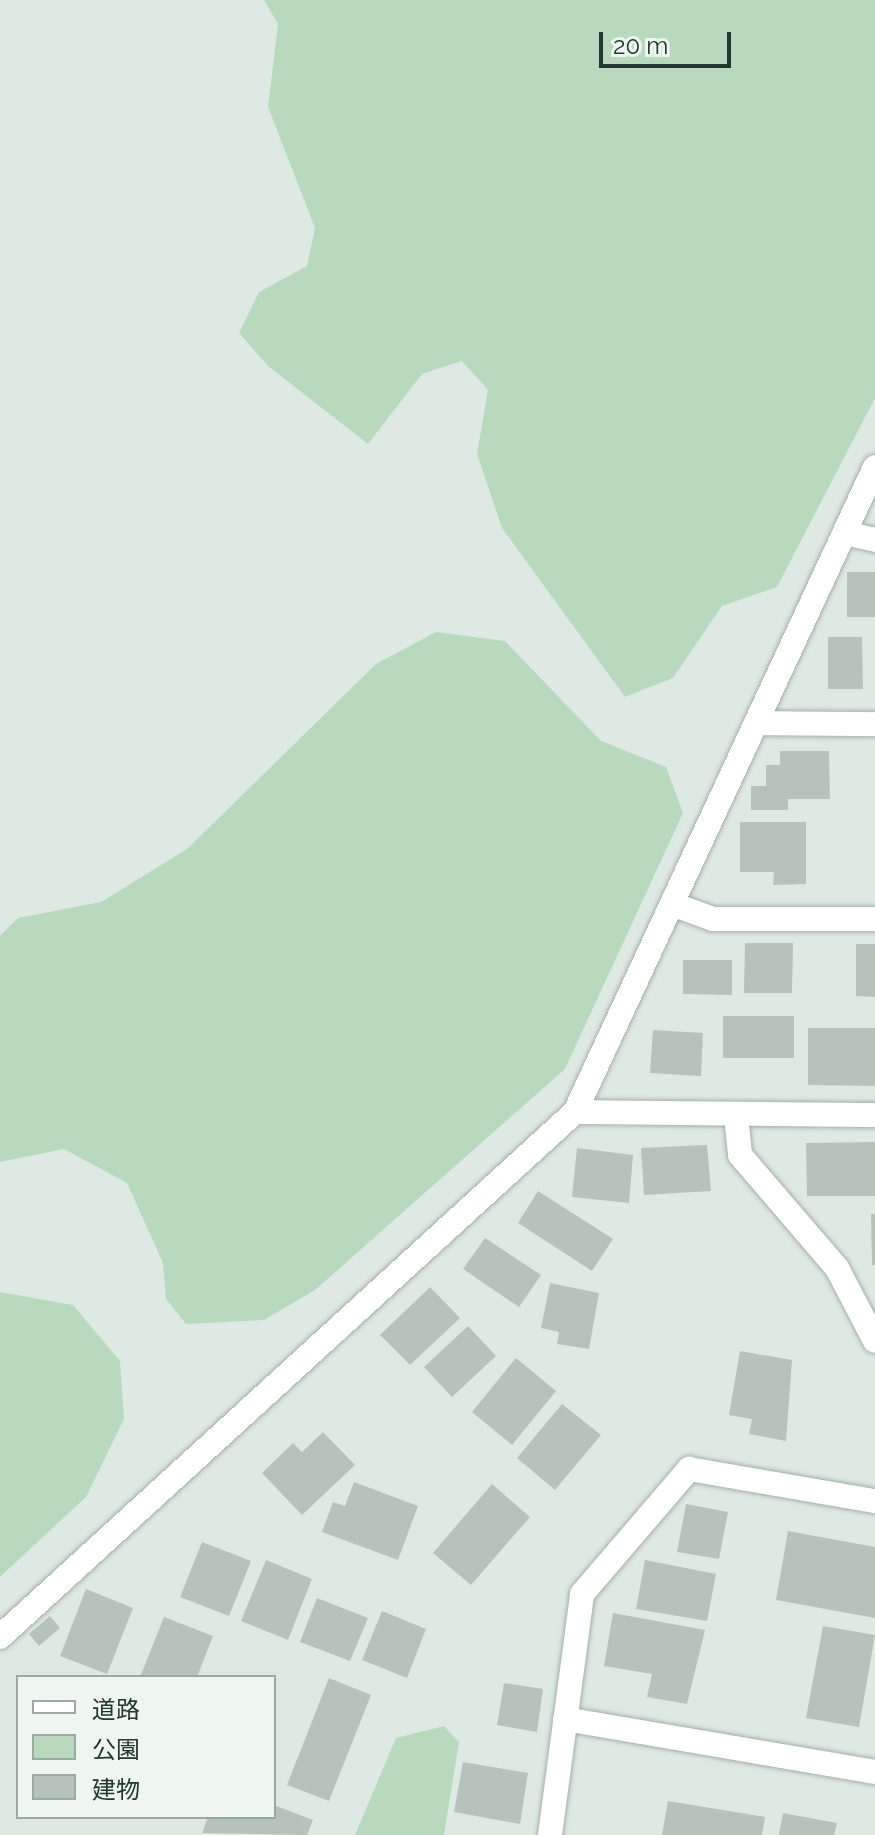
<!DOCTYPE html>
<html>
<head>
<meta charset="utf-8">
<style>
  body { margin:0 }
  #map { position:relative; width:875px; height:1835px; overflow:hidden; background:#dfe9e3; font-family:Raleway,"Noto Sans JP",sans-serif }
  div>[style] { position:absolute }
  .green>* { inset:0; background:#b9d9be }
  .building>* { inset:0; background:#b5c3bc }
  .roads { filter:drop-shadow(0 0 2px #a2b0a9) drop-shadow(0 0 2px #a2b0a9) }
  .minor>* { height:24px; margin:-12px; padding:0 12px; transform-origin:12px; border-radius:12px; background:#fff }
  span { translate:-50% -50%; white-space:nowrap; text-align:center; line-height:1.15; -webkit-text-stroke:8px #eff6f2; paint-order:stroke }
  .legend { position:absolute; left:16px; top:1675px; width:260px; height:144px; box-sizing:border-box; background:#eff6f2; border:2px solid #9daaa4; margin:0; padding:10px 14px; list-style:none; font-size:24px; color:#21372f }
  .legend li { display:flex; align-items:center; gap:16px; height:40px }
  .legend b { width:40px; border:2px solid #9daaa4 }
  .scale { position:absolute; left:599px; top:32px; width:132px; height:36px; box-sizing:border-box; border:4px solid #21372f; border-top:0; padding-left:10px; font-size:24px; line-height:28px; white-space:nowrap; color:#21372f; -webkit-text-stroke:6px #eff6f2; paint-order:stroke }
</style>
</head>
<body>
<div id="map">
  <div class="green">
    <div style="clip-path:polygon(264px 0,875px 0,875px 398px,777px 587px,722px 606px,673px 678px,625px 697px,502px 528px,477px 454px,488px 390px,462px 361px,422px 374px,368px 444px,268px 366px,239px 333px,259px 292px,307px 266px,315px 228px,268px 107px,278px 24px)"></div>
    <div style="clip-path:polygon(436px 632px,505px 641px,601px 741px,666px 767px,683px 813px,565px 1069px,315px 1290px,264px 1320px,186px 1324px,166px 1299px,163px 1263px,127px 1183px,64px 1149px,0 1162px,0 936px,18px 918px,101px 902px,187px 849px,376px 664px)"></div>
    <div style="clip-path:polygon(0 1292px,73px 1305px,120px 1361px,124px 1419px,86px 1497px,0 1577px)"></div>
    <div style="clip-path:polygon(444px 1726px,459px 1742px,444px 1835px,355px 1835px,396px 1738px)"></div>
  </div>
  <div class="building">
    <div style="clip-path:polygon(847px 572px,875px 572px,875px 617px,847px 617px)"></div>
    <div style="clip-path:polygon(828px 637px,862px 637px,863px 689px,828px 689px)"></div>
    <div style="clip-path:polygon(780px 751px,829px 751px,830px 799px,788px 799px,788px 810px,751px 810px,751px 786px,766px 786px,766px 765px,780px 765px)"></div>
    <div style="clip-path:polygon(740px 822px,806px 822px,806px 884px,773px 885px,774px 872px,740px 872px)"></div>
    <div style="clip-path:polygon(745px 943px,793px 943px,792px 993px,744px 993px)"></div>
    <div style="clip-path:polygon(856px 944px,875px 944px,875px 997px,856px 996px)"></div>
    <div style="clip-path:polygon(683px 960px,732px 960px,732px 995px,683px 994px)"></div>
    <div style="clip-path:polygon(723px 1016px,794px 1016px,794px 1058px,723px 1058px)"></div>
    <div style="clip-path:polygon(808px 1028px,875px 1028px,875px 1086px,808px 1085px)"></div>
    <div style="clip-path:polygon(653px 1030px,703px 1033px,701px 1076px,650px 1073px)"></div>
    <div style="clip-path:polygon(875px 1142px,875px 1196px,807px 1196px,806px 1143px)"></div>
    <div style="clip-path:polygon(707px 1145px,711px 1191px,644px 1195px,641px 1148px)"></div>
    <div style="clip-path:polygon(577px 1148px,633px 1155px,629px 1203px,572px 1197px)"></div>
    <div style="clip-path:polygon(538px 1191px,613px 1239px,592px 1271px,518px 1223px)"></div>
    <div style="clip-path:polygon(871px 1214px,875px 1214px,875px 1265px,872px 1265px)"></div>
    <div style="clip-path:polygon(485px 1238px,541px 1275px,519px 1307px,463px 1269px)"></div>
    <div style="clip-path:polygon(550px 1283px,599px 1293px,589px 1349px,557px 1344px,559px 1332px,541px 1328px)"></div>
    <div style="clip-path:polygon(430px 1287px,460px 1318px,410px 1365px,380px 1335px)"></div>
    <div style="clip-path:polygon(468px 1326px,496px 1356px,452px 1397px,424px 1367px)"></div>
    <div style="clip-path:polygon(740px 1351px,792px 1360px,786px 1441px,749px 1434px,752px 1419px,729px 1415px)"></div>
    <div style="clip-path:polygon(516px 1358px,556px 1391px,512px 1445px,472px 1412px)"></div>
    <div style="clip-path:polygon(562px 1404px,601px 1435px,555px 1490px,517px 1458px)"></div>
    <div style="clip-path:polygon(323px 1432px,355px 1465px,302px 1515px,262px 1473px,293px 1443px,302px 1452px)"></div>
    <div style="clip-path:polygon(354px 1482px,418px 1506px,398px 1560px,322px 1532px,333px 1502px,345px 1506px)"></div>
    <div style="clip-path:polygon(492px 1484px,530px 1517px,471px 1585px,433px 1553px)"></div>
    <div style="clip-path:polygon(686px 1504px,728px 1512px,719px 1559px,677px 1552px)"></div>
    <div style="clip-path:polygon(788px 1531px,875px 1547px,875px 1618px,776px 1600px)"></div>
    <div style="clip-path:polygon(202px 1542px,251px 1561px,229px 1616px,180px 1597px)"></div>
    <div style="clip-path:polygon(266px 1560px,312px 1579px,288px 1640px,241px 1621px)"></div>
    <div style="clip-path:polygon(645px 1560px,716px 1574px,707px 1621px,636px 1609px)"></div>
    <div style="clip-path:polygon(86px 1589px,133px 1608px,107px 1674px,60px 1656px)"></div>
    <div style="clip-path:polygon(317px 1598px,368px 1618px,350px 1661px,300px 1642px)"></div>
    <div style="clip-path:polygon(382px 1611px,426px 1629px,407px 1678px,362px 1660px)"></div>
    <div style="clip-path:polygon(613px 1613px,705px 1630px,687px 1704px,647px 1697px,652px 1674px,604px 1666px)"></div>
    <div style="clip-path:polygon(50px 1616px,60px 1628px,39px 1646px,29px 1634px)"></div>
    <div style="clip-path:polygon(164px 1617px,213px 1636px,197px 1677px,140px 1677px)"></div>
    <div style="clip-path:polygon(823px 1626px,875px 1635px,859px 1727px,806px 1718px)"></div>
    <div style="clip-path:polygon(329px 1678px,371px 1695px,329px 1801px,287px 1785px)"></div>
    <div style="clip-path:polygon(504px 1683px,543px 1689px,537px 1732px,497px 1725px)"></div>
    <div style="clip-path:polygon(463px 1762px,528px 1773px,520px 1824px,454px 1812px)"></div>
    <div style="clip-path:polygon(668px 1801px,765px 1817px,762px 1835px,662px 1835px)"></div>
    <div style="clip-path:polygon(274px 1805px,313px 1820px,307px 1835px,202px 1833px,208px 1817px,274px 1817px)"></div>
    <div style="clip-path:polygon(783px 1813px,837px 1823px,834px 1835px,779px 1835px)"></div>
  </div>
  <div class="roads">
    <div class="minor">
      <div style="left:845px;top:533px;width:31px;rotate:13deg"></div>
      <div style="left:756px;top:723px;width:119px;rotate:0.5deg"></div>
      <div style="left:672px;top:904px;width:44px;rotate:20.1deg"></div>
      <div style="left:713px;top:919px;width:162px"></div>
      <div style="left:575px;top:1112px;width:300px;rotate:0.6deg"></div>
      <div style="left:736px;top:1116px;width:39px;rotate:84deg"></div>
      <div style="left:740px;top:1155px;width:149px;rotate:49.4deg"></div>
      <div style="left:837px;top:1268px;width:82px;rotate:62.5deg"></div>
      <div style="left:0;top:1637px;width:779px;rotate:-42.4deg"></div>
      <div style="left:575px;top:1112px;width:711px;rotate:-65.06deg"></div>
      <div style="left:565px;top:1719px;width:314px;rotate:9.7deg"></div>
      <div style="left:550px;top:1835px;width:243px;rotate:-82.4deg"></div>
      <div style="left:582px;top:1594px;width:165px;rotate:-49.4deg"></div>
      <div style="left:689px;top:1469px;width:189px;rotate:9.8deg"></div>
    </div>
  </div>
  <ul class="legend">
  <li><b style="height:10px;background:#fff"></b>道路</li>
  <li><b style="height:22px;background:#b9d9be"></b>公園</li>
  <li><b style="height:22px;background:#b5c3bc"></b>建物</li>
  </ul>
  <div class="scale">20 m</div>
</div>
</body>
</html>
